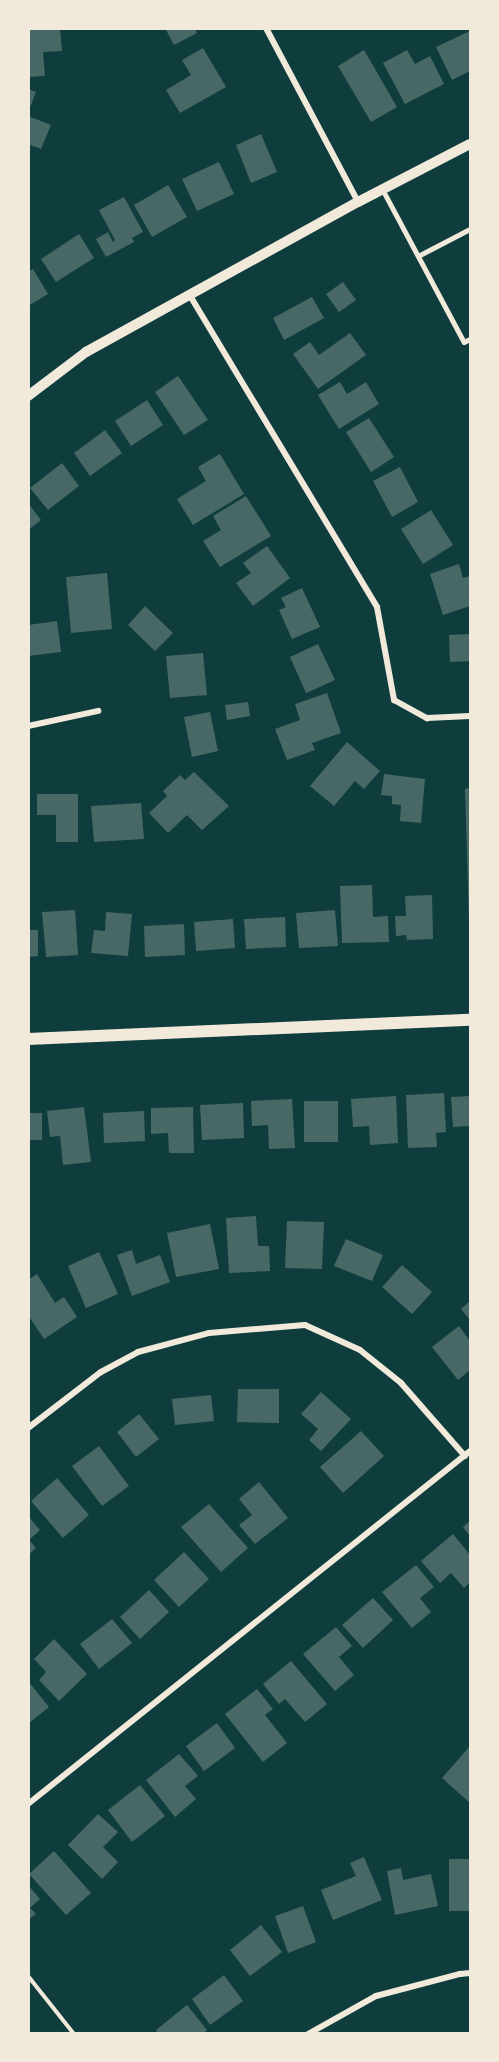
<!DOCTYPE html>
<html>
<head>
<meta charset="utf-8">
<style>
  body { margin:0 }
  #map { position:relative; width:499px; height:2062px; overflow:hidden; background:#0f3d3e; font-family:Bitter,serif }
  div>[style] { position:absolute }
  .building>* { inset:0; background:#486865 }
  .path>* { height:4px; margin:-2px; padding:0 2px; transform-origin:2px; border-radius:2px; background:#f1e9da }
  .service>* { height:4.5px; margin:-2.25px; padding:0 2.25px; transform-origin:2.25px; border-radius:2.25px; background:#f1e9da }
  .minor>* { height:6px; margin:-3px; padding:0 3px; transform-origin:3px; border-radius:3px; background:#f1e9da }
  .tertiary>* { height:10px; margin:-5px; padding:0 5px; transform-origin:5px; border-radius:5px; background:#f1e9da }
  .secondary>* { height:12px; margin:-6px; padding:0 6px; transform-origin:6px; border-radius:6px; background:#f1e9da }
  span { translate:-50% -50%; white-space:nowrap; text-align:center; line-height:1.15; -webkit-text-stroke:6px #f1e9da; paint-order:stroke }
  .frame { position:absolute; inset:0; border:30px solid #f1e9da; pointer-events:none }
</style>
</head>
<body>
<div id="map">
  <div class="building">
    <div style="clip-path:polygon(28px 28px,60px 28px,62px 51px,43px 52px,45px 76px,28px 77px)"></div>
    <div style="clip-path:polygon(165px 28px,194px 28px,197px 33px,174px 45px)"></div>
    <div style="clip-path:polygon(470px 31px,470px 71px,452px 80px,436px 47px)"></div>
    <div style="clip-path:polygon(203px 48px,226px 87px,180px 113px,166px 90px,191px 75px,182px 60px)"></div>
    <div style="clip-path:polygon(364px 50px,397px 107px,371px 122px,338px 66px)"></div>
    <div style="clip-path:polygon(407px 50px,415px 64px,430px 56px,444px 84px,405px 104px,383px 63px)"></div>
    <div style="clip-path:polygon(28px 89px,36px 92px,29px 110px,28px 110px)"></div>
    <div style="clip-path:polygon(28px 116px,51px 125px,41px 149px,28px 144px)"></div>
    <div style="clip-path:polygon(261px 134px,277px 172px,251px 183px,236px 145px)"></div>
    <div style="clip-path:polygon(219px 162px,234px 194px,197px 211px,182px 179px)"></div>
    <div style="clip-path:polygon(168px 185px,187px 217px,152px 237px,134px 205px)"></div>
    <div style="clip-path:polygon(124px 197px,143px 232px,132px 238px,134px 242px,106px 257px,96px 239px,108px 232px,113px 242px,115px 240px,99px 210px)"></div>
    <div style="clip-path:polygon(79px 234px,94px 258px,56px 282px,41px 259px)"></div>
    <div style="clip-path:polygon(33px 269px,48px 294px,28px 306px,28px 272px)"></div>
    <div style="clip-path:polygon(343px 282px,356px 300px,339px 312px,326px 294px)"></div>
    <div style="clip-path:polygon(312px 297px,324px 318px,284px 340px,273px 318px)"></div>
    <div style="clip-path:polygon(350px 333px,366px 355px,318px 389px,293px 354px,310px 342px,319px 355px)"></div>
    <div style="clip-path:polygon(178px 376px,208px 420px,184px 435px,155px 392px)"></div>
    <div style="clip-path:polygon(340px 382px,347px 394px,366px 382px,379px 404px,339px 429px,318px 395px)"></div>
    <div style="clip-path:polygon(147px 400px,163px 425px,131px 446px,115px 421px)"></div>
    <div style="clip-path:polygon(369px 418px,394px 457px,371px 472px,346px 432px)"></div>
    <div style="clip-path:polygon(105px 430px,122px 453px,90px 476px,74px 453px)"></div>
    <div style="clip-path:polygon(220px 454px,244px 494px,193px 525px,177px 499px,206px 481px,198px 467px)"></div>
    <div style="clip-path:polygon(62px 463px,79px 486px,48px 510px,30px 488px)"></div>
    <div style="clip-path:polygon(400px 467px,418px 502px,392px 517px,373px 481px)"></div>
    <div style="clip-path:polygon(246px 496px,271px 536px,220px 567px,203px 541px,221px 530px,213px 516px)"></div>
    <div style="clip-path:polygon(28px 503px,41px 520px,28px 530px)"></div>
    <div style="clip-path:polygon(431px 510px,453px 545px,423px 564px,401px 529px)"></div>
    <div style="clip-path:polygon(267px 546px,290px 578px,253px 606px,236px 583px,251px 573px,243px 563px)"></div>
    <div style="clip-path:polygon(459px 564px,463px 578px,470px 576px,470px 606px,443px 615px,430px 574px)"></div>
    <div style="clip-path:polygon(107px 573px,112px 629px,71px 633px,66px 577px)"></div>
    <div style="clip-path:polygon(302px 588px,320px 627px,292px 639px,279px 610px,286px 607px,281px 598px)"></div>
    <div style="clip-path:polygon(145px 606px,173px 633px,155px 651px,128px 625px)"></div>
    <div style="clip-path:polygon(57px 621px,61px 652px,28px 656px,28px 625px)"></div>
    <div style="clip-path:polygon(470px 634px,470px 661px,450px 662px,449px 635px)"></div>
    <div style="clip-path:polygon(318px 644px,335px 680px,306px 693px,290px 657px)"></div>
    <div style="clip-path:polygon(203px 653px,207px 695px,170px 698px,166px 656px)"></div>
    <div style="clip-path:polygon(327px 693px,341px 733px,312px 743px,315px 750px,287px 760px,275px 729px,300px 720px,295px 704px)"></div>
    <div style="clip-path:polygon(248px 702px,250px 716px,227px 720px,225px 705px)"></div>
    <div style="clip-path:polygon(210px 712px,218px 751px,192px 757px,184px 717px)"></div>
    <div style="clip-path:polygon(347px 742px,380px 771px,364px 789px,355px 781px,334px 806px,310px 786px)"></div>
    <div style="clip-path:polygon(194px 772px,229px 806px,202px 830px,187px 815px,168px 833px,149px 813px,167px 796px,163px 791px,180px 775px,185px 780px)"></div>
    <div style="clip-path:polygon(384px 774px,425px 779px,421px 823px,400px 821px,401px 805px,392px 804px,392px 796px,381px 795px)"></div>
    <div style="clip-path:polygon(470px 788px,470px 921px,469px 921px,465px 789px)"></div>
    <div style="clip-path:polygon(37px 794px,78px 794px,78px 842px,56px 842px,56px 815px,37px 815px)"></div>
    <div style="clip-path:polygon(141px 803px,144px 839px,94px 842px,91px 806px)"></div>
    <div style="clip-path:polygon(372px 885px,373px 917px,388px 916px,389px 942px,342px 943px,340px 886px)"></div>
    <div style="clip-path:polygon(432px 895px,433px 939px,407px 940px,406px 935px,396px 936px,395px 916px,406px 916px,405px 896px)"></div>
    <div style="clip-path:polygon(75px 910px,78px 955px,46px 957px,42px 912px)"></div>
    <div style="clip-path:polygon(335px 910px,338px 946px,299px 948px,296px 913px)"></div>
    <div style="clip-path:polygon(106px 912px,132px 914px,128px 956px,91px 953px,94px 930px,105px 931px)"></div>
    <div style="clip-path:polygon(285px 917px,286px 947px,246px 949px,244px 919px)"></div>
    <div style="clip-path:polygon(233px 919px,235px 948px,196px 951px,194px 922px)"></div>
    <div style="clip-path:polygon(184px 924px,185px 955px,145px 957px,144px 926px)"></div>
    <div style="clip-path:polygon(28px 930px,38px 930px,38px 956px,28px 957px)"></div>
    <div style="clip-path:polygon(444px 1093px,446px 1132px,436px 1133px,437px 1147px,408px 1148px,406px 1095px)"></div>
    <div style="clip-path:polygon(396px 1096px,398px 1143px,370px 1145px,369px 1126px,353px 1127px,351px 1099px)"></div>
    <div style="clip-path:polygon(470px 1096px,470px 1126px,453px 1127px,451px 1097px)"></div>
    <div style="clip-path:polygon(292px 1099px,295px 1148px,269px 1149px,268px 1125px,252px 1126px,251px 1101px)"></div>
    <div style="clip-path:polygon(304px 1101px,338px 1101px,338px 1142px,304px 1142px)"></div>
    <div style="clip-path:polygon(243px 1103px,244px 1138px,202px 1140px,200px 1105px)"></div>
    <div style="clip-path:polygon(84px 1107px,91px 1162px,63px 1165px,60px 1136px,50px 1137px,47px 1111px)"></div>
    <div style="clip-path:polygon(193px 1107px,194px 1153px,169px 1153px,168px 1133px,151px 1134px,151px 1108px)"></div>
    <div style="clip-path:polygon(144px 1111px,145px 1141px,104px 1143px,103px 1113px)"></div>
    <div style="clip-path:polygon(28px 1113px,42px 1113px,42px 1140px,28px 1140px)"></div>
    <div style="clip-path:polygon(256px 1216px,258px 1246px,269px 1246px,270px 1271px,229px 1273px,226px 1218px)"></div>
    <div style="clip-path:polygon(287px 1221px,324px 1222px,322px 1269px,285px 1268px)"></div>
    <div style="clip-path:polygon(210px 1224px,219px 1269px,176px 1277px,167px 1233px)"></div>
    <div style="clip-path:polygon(346px 1239px,383px 1255px,372px 1281px,334px 1266px)"></div>
    <div style="clip-path:polygon(132px 1250px,136px 1264px,160px 1255px,170px 1282px,132px 1296px,117px 1255px)"></div>
    <div style="clip-path:polygon(99px 1252px,118px 1294px,86px 1308px,68px 1266px)"></div>
    <div style="clip-path:polygon(402px 1265px,432px 1292px,412px 1314px,382px 1287px)"></div>
    <div style="clip-path:polygon(37px 1274px,55px 1303px,64px 1297px,77px 1317px,44px 1339px,28px 1315px,28px 1280px)"></div>
    <div style="clip-path:polygon(470px 1301px,470px 1320px,461px 1309px)"></div>
    <div style="clip-path:polygon(459px 1326px,470px 1341px,470px 1370px,458px 1380px,432px 1347px)"></div>
    <div style="clip-path:polygon(238px 1389px,279px 1389px,279px 1423px,237px 1422px)"></div>
    <div style="clip-path:polygon(321px 1392px,351px 1419px,321px 1451px,309px 1440px,318px 1429px,301px 1414px)"></div>
    <div style="clip-path:polygon(211px 1395px,214px 1421px,175px 1425px,172px 1399px)"></div>
    <div style="clip-path:polygon(139px 1414px,159px 1439px,136px 1457px,117px 1432px)"></div>
    <div style="clip-path:polygon(361px 1431px,384px 1456px,343px 1493px,320px 1467px)"></div>
    <div style="clip-path:polygon(99px 1446px,129px 1486px,102px 1506px,72px 1466px)"></div>
    <div style="clip-path:polygon(57px 1478px,89px 1515px,63px 1538px,31px 1501px)"></div>
    <div style="clip-path:polygon(259px 1482px,288px 1518px,255px 1544px,239px 1525px,252px 1515px,239px 1499px)"></div>
    <div style="clip-path:polygon(209px 1504px,248px 1548px,221px 1572px,181px 1527px)"></div>
    <div style="clip-path:polygon(28px 1516px,40px 1530px,29px 1540px,36px 1548px,28px 1555px)"></div>
    <div style="clip-path:polygon(470px 1521px,470px 1536px,463px 1527px)"></div>
    <div style="clip-path:polygon(453px 1534px,470px 1555px,470px 1582px,464px 1588px,451px 1573px,440px 1583px,421px 1561px)"></div>
    <div style="clip-path:polygon(184px 1552px,209px 1579px,179px 1607px,154px 1580px)"></div>
    <div style="clip-path:polygon(416px 1565px,434px 1587px,420px 1598px,431px 1612px,412px 1628px,382px 1592px)"></div>
    <div style="clip-path:polygon(149px 1590px,169px 1612px,140px 1639px,120px 1617px)"></div>
    <div style="clip-path:polygon(373px 1598px,393px 1620px,363px 1648px,342px 1625px)"></div>
    <div style="clip-path:polygon(112px 1619px,132px 1643px,99px 1669px,80px 1644px)"></div>
    <div style="clip-path:polygon(336px 1627px,352px 1646px,339px 1657px,354px 1675px,335px 1691px,303px 1654px)"></div>
    <div style="clip-path:polygon(54px 1639px,87px 1674px,59px 1701px,39px 1680px,46px 1672px,34px 1659px)"></div>
    <div style="clip-path:polygon(291px 1661px,327px 1704px,305px 1722px,285px 1699px,279px 1704px,263px 1684px)"></div>
    <div style="clip-path:polygon(28px 1681px,49px 1707px,28px 1724px)"></div>
    <div style="clip-path:polygon(257px 1689px,273px 1709px,265px 1715px,287px 1743px,263px 1762px,225px 1714px)"></div>
    <div style="clip-path:polygon(217px 1723px,235px 1748px,204px 1771px,186px 1746px)"></div>
    <div style="clip-path:polygon(470px 1746px,470px 1803px,442px 1778px)"></div>
    <div style="clip-path:polygon(179px 1754px,198px 1776px,185px 1786px,196px 1799px,175px 1817px,146px 1780px)"></div>
    <div style="clip-path:polygon(140px 1785px,165px 1816px,132px 1842px,108px 1810px)"></div>
    <div style="clip-path:polygon(98px 1814px,118px 1832px,103px 1847px,118px 1862px,102px 1879px,68px 1845px)"></div>
    <div style="clip-path:polygon(54px 1851px,91px 1893px,66px 1915px,29px 1874px)"></div>
    <div style="clip-path:polygon(364px 1857px,382px 1900px,333px 1920px,321px 1890px,356px 1876px,350px 1863px)"></div>
    <div style="clip-path:polygon(449px 1859px,470px 1859px,470px 1911px,449px 1911px)"></div>
    <div style="clip-path:polygon(401px 1868px,403px 1880px,431px 1874px,438px 1906px,395px 1915px,387px 1871px)"></div>
    <div style="clip-path:polygon(28px 1885px,40px 1899px,30px 1908px,36px 1914px,28px 1920px)"></div>
    <div style="clip-path:polygon(303px 1906px,316px 1942px,288px 1953px,275px 1916px)"></div>
    <div style="clip-path:polygon(261px 1925px,282px 1952px,250px 1976px,230px 1950px)"></div>
    <div style="clip-path:polygon(224px 1975px,243px 2001px,210px 2025px,192px 1999px)"></div>
    <div style="clip-path:polygon(187px 2005px,207px 2030px,203px 2034px,159px 2034px,156px 2030px)"></div>
  </div>
  <div class="path">
    <div style="left:28px;top:1976px;width:74px;rotate:51.6deg"></div>
  </div>
  <div class="service">
    <div style="left:383px;top:190px;width:172px;rotate:61.9deg"></div>
    <div style="left:464px;top:342px;width:7px;rotate:-27deg"></div>
    <div style="left:418px;top:256px;width:59px;rotate:-27.4deg"></div>
  </div>
  <div class="minor">
    <div style="left:266px;top:28px;width:197px;rotate:62.1deg"></div>
    <div style="left:189px;top:294px;width:365px;rotate:59deg"></div>
    <div style="left:377px;top:607px;width:95px;rotate:79.6deg"></div>
    <div style="left:394px;top:700px;width:38px;rotate:29deg"></div>
    <div style="left:427px;top:718px;width:43px;rotate:-2.7deg"></div>
    <div style="left:28px;top:726px;width:72px;rotate:-12.1deg"></div>
    <div style="left:28px;top:1428px;width:92px;rotate:-37.5deg"></div>
    <div style="left:101px;top:1372px;width:42px;rotate:-28.4deg"></div>
    <div style="left:138px;top:1352px;width:73px;rotate:-15deg"></div>
    <div style="left:209px;top:1333px;width:96px;rotate:-4.8deg"></div>
    <div style="left:305px;top:1325px;width:60px;rotate:24.4deg"></div>
    <div style="left:360px;top:1350px;width:53px;rotate:38.8deg"></div>
    <div style="left:401px;top:1383px;width:97px;rotate:48.8deg"></div>
    <div style="left:28px;top:1804px;width:566px;rotate:-38.61deg"></div>
    <div style="left:308px;top:2034px;width:78px;rotate:-29.2deg"></div>
    <div style="left:376px;top:1996px;width:87px;rotate:-14.7deg"></div>
    <div style="left:460px;top:1974px;width:10px;rotate:-6deg"></div>
  </div>
  <div class="tertiary">
    <div style="left:28px;top:396px;width:73px;rotate:-37.2deg"></div>
    <div style="left:86px;top:352px;width:311px;rotate:-28.9deg"></div>
    <div style="left:358px;top:202px;width:126px;rotate:-27.4deg"></div>
  </div>
  <div class="secondary">
    <div style="left:28px;top:1039px;width:442px;rotate:-2.5deg"></div>
  </div>
  <div class="frame"></div>
</div>
</body>
</html>
